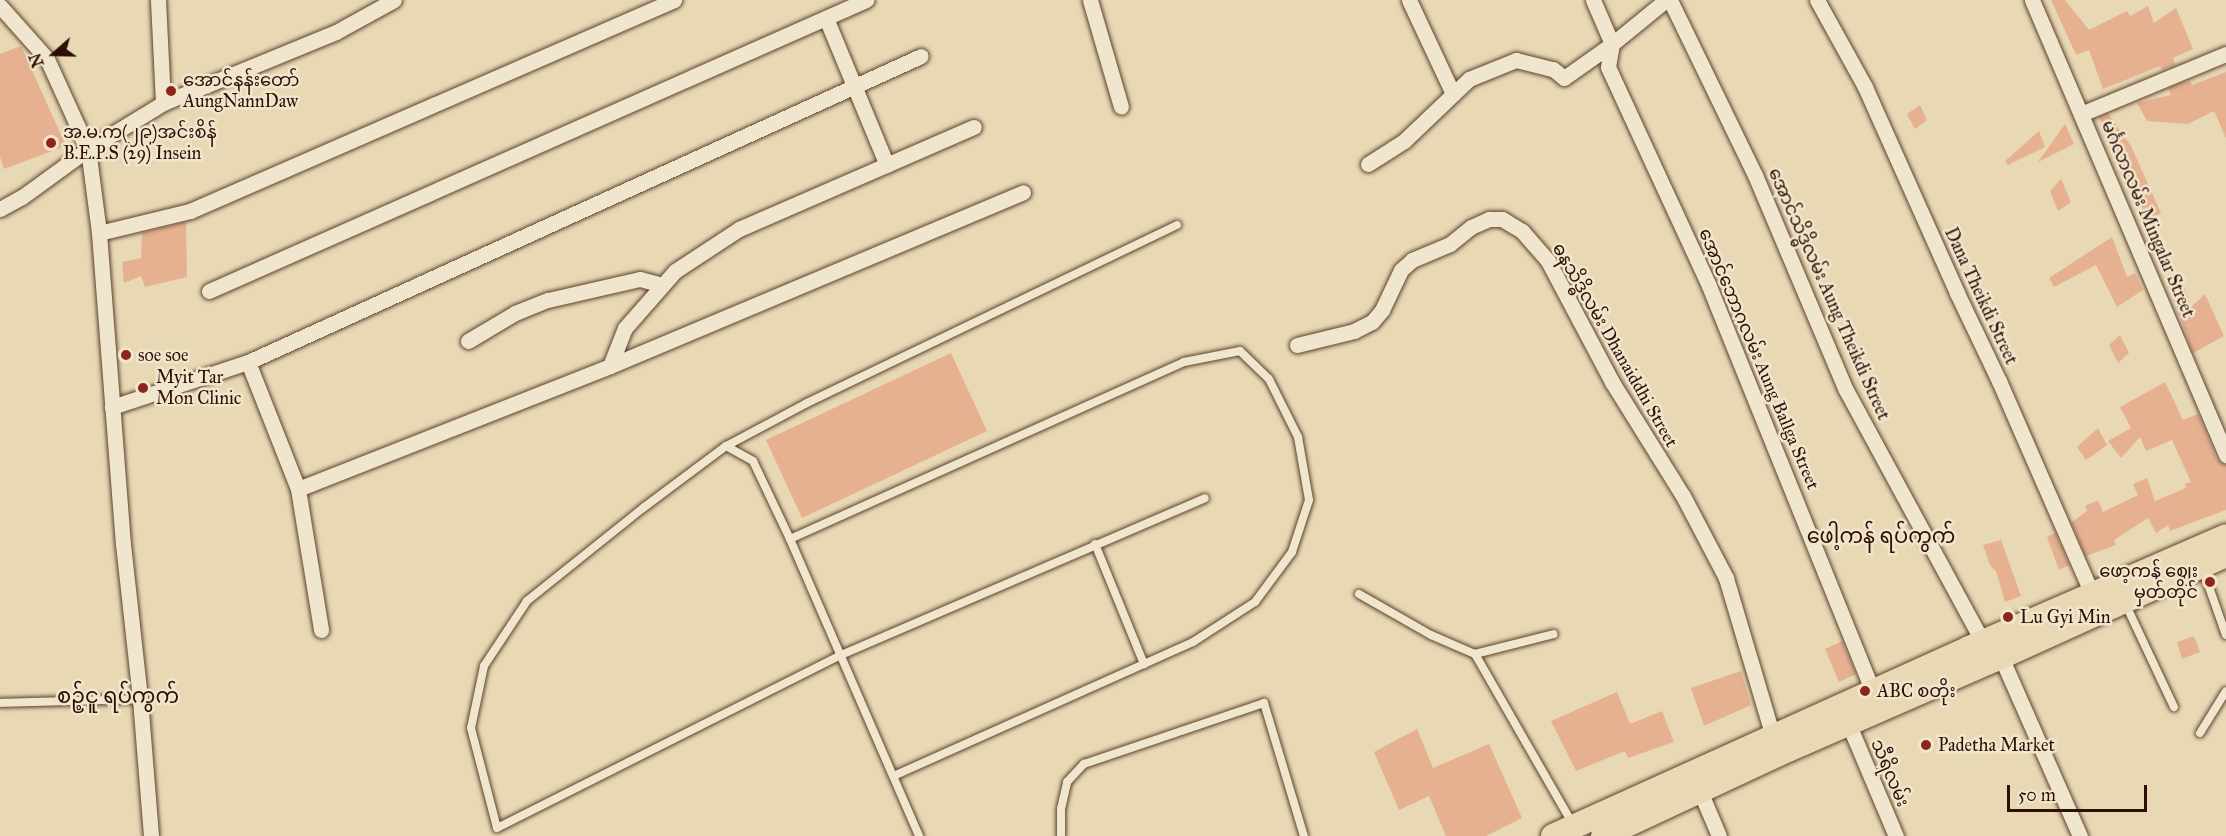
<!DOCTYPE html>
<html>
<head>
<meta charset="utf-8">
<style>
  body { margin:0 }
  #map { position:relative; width:2226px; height:836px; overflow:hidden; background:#e8d9b4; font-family:"IM FELL Great Primer","Noto Sans Myanmar",serif }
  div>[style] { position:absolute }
  .building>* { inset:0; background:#e5b190 }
  .roads { filter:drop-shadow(0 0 2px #5e412f) drop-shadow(0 0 2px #5e412f) }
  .lane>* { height:8px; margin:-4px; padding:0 4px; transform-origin:4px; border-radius:4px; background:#f0e6ce }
  .street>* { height:15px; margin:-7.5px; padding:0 7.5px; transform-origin:7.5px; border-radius:7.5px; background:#f0e6ce }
  .primary>* { height:24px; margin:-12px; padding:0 12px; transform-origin:12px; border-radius:12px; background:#e8d9b4 }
  .dots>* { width:16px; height:16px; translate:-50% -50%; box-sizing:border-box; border:3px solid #f0e6ce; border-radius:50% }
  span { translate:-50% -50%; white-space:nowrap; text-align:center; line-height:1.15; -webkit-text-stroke:5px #f0e6ce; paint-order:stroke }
  .poi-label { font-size:18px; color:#300e03 }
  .left { translate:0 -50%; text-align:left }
  .right { translate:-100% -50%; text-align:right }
  .street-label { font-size:18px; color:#300e03 }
  .quarter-label { font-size:21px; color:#300e03 }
  .north { position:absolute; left:24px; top:24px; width:60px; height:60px; -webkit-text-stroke:4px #f0e6ce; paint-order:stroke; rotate:250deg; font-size:16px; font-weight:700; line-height:24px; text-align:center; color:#300e03 }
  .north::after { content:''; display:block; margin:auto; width:21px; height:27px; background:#300e03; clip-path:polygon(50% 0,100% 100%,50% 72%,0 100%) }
  .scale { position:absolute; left:2007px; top:785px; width:140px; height:27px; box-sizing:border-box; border:3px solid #300e03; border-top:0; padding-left:8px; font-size:18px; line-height:21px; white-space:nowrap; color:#300e03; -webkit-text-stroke:4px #f0e6ce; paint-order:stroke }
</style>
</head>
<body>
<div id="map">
  <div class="building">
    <div style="clip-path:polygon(2051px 0,2065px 0,2089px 30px,2127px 11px,2130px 16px,2148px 6px,2154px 23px,2176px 8px,2193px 49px,2173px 58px,2175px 65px,2162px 70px,2160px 66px,2103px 89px,2089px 50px,2076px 55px)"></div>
    <div style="clip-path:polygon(21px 46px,66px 146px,4px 169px,0 157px,0 54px)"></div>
    <div style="clip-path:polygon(2226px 72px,2226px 138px,2214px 111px,2188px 124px,2147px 121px,2137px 103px,2171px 95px,2168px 88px,2181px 83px,2190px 81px,2192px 85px)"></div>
    <div style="clip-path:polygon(1920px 105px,1927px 120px,1915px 129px,1907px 114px)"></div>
    <div style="clip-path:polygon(2108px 113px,2131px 146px,2161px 213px,2146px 220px,2141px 205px,2136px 207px,2130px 194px,2134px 192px,2099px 117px)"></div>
    <div style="clip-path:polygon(2065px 124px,2074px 144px,2038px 162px)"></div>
    <div style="clip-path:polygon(2039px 131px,2045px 147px,2008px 165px,2005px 161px)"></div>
    <div style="clip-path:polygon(2061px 179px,2071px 202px,2058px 211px,2050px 191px)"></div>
    <div style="clip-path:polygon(186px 222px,187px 277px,145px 287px,141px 276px,124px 283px,122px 262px,141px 258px,142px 233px)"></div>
    <div style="clip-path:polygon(2112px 237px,2127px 277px,2135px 273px,2143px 290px,2117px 307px,2096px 265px,2054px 287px,2049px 278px)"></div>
    <div style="clip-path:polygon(2182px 280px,2191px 307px,2205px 294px,2224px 336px,2193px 353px,2169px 286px)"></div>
    <div style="clip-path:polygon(2120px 335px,2129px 353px,2118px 363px,2109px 345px)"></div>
    <div style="clip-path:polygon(951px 353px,987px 431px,802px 518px,766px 440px)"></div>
    <div style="clip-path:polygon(2165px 382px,2183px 420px,2198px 414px,2217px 459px,2226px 465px,2226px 510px,2170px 531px,2168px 525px,2156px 533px,2148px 518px,2114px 540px,2116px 545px,2086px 556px,2072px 524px,2072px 522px,2087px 511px,2085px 506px,2098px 500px,2103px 512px,2138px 495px,2133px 484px,2147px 478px,2155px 501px,2186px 488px,2185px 484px,2191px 482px,2172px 440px,2146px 451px,2140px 437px,2121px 458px,2108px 441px,2131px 428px,2120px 407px)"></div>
    <div style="clip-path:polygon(2098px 428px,2107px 445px,2086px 460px,2077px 447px)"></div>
    <div style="clip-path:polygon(2055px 533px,2069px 565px,2059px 570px,2047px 537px)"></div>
    <div style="clip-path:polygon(2001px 540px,2021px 596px,2005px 602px,1996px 571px,1990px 565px,1983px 545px)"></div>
    <div style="clip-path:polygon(2194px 636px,2200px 652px,2182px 659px,2177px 642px)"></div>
    <div style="clip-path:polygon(1842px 641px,1856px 674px,1839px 682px,1825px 649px)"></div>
    <div style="clip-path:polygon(1741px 671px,1751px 705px,1704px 726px,1691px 688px)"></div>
    <div style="clip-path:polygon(1617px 692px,1630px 724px,1662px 711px,1674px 742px,1628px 758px,1625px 751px,1576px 771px,1551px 721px)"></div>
    <div style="clip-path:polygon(1417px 729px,1433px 768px,1489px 744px,1522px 818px,1486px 836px,1446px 836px,1429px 796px,1399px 810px,1374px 752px)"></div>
  </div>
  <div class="roads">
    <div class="lane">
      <div style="left:1177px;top:225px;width:411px;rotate:154.3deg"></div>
      <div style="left:807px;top:403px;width:92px;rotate:152deg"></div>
      <div style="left:726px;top:446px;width:104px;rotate:143.2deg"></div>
      <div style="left:643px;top:508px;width:149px;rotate:141.3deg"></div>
      <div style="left:527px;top:601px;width:78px;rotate:123.5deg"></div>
      <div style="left:484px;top:666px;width:63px;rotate:101.8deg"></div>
      <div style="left:471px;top:728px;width:103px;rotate:75.4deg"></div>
      <div style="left:497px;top:828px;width:385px;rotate:-26.7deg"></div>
      <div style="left:841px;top:655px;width:396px;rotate:-23.3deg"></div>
      <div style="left:726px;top:446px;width:31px;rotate:29deg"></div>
      <div style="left:753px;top:461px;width:86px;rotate:64.6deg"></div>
      <div style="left:790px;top:539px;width:324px;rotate:66.5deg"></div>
      <div style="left:790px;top:539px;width:432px;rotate:-24.2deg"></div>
      <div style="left:1184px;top:362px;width:57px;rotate:-11.1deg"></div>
      <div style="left:1240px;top:351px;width:40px;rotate:44deg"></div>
      <div style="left:1269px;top:379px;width:65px;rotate:63.4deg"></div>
      <div style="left:1298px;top:437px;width:64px;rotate:80.1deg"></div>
      <div style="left:1309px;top:500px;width:55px;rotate:108.1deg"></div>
      <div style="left:1292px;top:552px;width:62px;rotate:126.5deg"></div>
      <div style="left:1255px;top:602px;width:74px;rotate:147.2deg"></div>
      <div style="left:1193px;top:642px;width:328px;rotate:155.9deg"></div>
      <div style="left:1095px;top:544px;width:130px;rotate:67.8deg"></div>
      <div style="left:2202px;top:567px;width:72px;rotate:70.6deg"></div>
      <div style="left:1359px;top:594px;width:83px;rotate:29.7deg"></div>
      <div style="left:1431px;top:635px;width:48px;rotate:23.4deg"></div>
      <div style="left:1475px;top:654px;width:81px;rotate:-14.2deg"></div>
      <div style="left:2125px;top:603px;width:115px;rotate:64.8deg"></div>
      <div style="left:1475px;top:654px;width:195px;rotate:60.1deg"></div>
      <div style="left:0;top:703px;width:140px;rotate:-1.6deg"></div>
      <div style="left:2200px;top:733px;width:49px;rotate:-58.2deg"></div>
      <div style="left:1061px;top:836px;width:27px;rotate:-90deg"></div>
      <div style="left:1061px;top:809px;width:28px;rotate:-77deg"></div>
      <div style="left:1067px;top:782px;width:25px;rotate:-47deg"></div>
      <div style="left:1084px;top:764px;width:190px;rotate:-18.7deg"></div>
      <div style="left:1264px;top:703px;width:139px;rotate:73.3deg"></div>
    </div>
    <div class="street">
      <div style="left:158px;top:0;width:103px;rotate:87.2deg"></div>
      <div style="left:1090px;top:0;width:111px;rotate:73.8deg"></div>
      <div style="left:1409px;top:0;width:104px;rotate:64.9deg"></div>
      <div style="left:1593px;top:0;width:48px;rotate:66.6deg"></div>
      <div style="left:1612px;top:44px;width:23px;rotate:100deg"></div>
      <div style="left:1608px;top:67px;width:241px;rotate:65.2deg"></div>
      <div style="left:1709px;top:286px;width:437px;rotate:68deg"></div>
      <div style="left:1670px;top:0;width:195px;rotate:64.1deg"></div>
      <div style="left:1755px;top:175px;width:233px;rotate:67.1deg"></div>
      <div style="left:1846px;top:390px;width:287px;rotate:61.5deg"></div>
      <div style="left:1983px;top:642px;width:23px;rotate:40deg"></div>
      <div style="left:2001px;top:657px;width:196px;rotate:66.2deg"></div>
      <div style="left:1817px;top:0;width:99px;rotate:61.1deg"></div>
      <div style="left:1865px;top:87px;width:226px;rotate:65.9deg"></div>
      <div style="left:1957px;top:293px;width:98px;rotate:64.5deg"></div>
      <div style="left:1999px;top:381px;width:240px;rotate:66.4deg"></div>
      <div style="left:2032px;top:0;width:495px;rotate:66.9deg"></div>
      <div style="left:0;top:6px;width:71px;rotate:48.4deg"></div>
      <div style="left:47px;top:59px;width:99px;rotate:65.5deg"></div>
      <div style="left:88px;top:149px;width:85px;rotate:82.5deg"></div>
      <div style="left:99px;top:233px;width:312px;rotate:85.6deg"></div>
      <div style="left:123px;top:544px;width:156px;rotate:83.7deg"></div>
      <div style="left:140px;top:699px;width:137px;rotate:85.4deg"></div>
      <div style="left:826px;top:18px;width:159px;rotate:67.5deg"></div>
      <div style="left:2081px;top:114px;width:157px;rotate:-22.5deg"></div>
      <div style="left:1368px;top:164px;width:43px;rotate:-32.6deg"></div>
      <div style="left:1404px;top:141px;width:90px;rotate:-43.6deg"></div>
      <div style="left:1469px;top:79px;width:51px;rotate:-22deg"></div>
      <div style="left:1516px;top:60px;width:38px;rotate:14deg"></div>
      <div style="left:1553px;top:69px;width:14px;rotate:39deg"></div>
      <div style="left:1564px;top:78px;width:59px;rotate:-35.3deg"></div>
      <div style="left:1612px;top:44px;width:70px;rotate:-39.2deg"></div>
      <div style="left:0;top:209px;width:25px;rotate:-29deg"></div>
      <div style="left:22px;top:197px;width:82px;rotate:-36deg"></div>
      <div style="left:88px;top:149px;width:88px;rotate:-31.5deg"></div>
      <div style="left:163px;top:103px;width:187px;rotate:-22.3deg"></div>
      <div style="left:336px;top:32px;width:66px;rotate:-28.9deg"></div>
      <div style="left:99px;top:233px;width:94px;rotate:-13.6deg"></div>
      <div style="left:190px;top:211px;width:528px;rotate:-23.55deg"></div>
      <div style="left:209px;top:291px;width:719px;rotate:-23.89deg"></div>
      <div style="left:468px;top:341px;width:55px;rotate:-30.8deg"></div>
      <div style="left:515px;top:313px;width:35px;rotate:-22deg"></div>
      <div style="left:548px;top:300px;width:94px;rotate:-12.9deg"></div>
      <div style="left:640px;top:279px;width:23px;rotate:15deg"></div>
      <div style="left:1297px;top:345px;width:59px;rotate:-13.8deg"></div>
      <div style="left:1354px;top:331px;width:20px;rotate:-27deg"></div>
      <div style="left:1372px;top:322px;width:16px;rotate:-50deg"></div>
      <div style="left:1382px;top:310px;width:44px;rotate:-64.6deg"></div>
      <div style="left:1401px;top:270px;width:15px;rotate:-42deg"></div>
      <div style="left:1412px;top:260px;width:41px;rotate:-22.8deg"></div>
      <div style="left:1450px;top:244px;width:27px;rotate:-39deg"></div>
      <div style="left:1471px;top:227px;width:20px;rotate:-24deg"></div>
      <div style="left:1489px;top:219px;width:13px"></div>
      <div style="left:1502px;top:219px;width:23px;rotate:31deg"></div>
      <div style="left:1522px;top:231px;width:40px;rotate:49deg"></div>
      <div style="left:1548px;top:261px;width:137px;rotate:62.1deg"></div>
      <div style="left:1612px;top:382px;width:134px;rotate:58.1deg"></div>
      <div style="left:1683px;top:496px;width:93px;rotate:62.3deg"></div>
      <div style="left:1726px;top:578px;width:166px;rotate:73.5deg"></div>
      <div style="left:248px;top:362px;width:136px;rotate:68.5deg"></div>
      <div style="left:298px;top:489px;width:335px;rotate:-21.5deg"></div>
      <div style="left:610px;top:366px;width:448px;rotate:-22.8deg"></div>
      <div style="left:610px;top:366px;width:41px;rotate:-68.5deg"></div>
      <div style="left:625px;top:328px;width:76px;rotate:-48.7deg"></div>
      <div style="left:675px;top:271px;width:77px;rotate:-33.3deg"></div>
      <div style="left:739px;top:229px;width:256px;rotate:-23.5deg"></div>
      <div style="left:112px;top:407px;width:143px;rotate:-18.3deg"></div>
      <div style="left:248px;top:362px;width:739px;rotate:-24.45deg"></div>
      <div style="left:298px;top:489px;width:143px;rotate:80.7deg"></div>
      <div style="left:1849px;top:725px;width:121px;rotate:67.1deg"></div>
      <div style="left:1700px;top:791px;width:49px;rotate:67.1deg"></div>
    </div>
    <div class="primary">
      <div style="left:1553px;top:836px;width:457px;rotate:-24.3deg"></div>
      <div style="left:1969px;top:648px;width:280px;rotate:-23.5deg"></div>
      <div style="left:1603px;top:836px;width:194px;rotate:-25deg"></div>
      <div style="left:1779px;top:754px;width:242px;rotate:-23.6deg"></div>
      <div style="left:2001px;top:657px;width:247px;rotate:-24.4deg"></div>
    </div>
  </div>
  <div class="dots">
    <div style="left:171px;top:91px;background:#8f2418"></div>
    <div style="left:51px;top:143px;background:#8f2418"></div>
    <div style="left:126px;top:355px;background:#8f2418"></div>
    <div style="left:143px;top:388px;background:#8f2418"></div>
    <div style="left:2210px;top:582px;background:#8f2418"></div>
    <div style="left:2008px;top:617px;background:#8f2418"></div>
    <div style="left:1865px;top:691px;background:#8f2418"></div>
    <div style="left:1926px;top:745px;background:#8f2418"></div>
  </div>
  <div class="poi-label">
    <span class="left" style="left:183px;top:91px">အောင်နန်းတော်<br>AungNannDaw</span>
    <span class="left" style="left:63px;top:143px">အ.မ.က(၂၉)အင်းစိန်<br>B.E.P.S (29) Insein</span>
    <span class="left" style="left:138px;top:355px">soe soe</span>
    <span class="left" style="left:156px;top:388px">Myit Tar<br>Mon Clinic</span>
    <span class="right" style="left:2198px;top:582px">ဖော့ကန် ဈေး<br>မှတ်တိုင်</span>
    <span class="left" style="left:2020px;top:617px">Lu Gyi Min</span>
    <span class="left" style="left:1877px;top:691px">ABC စတိုး</span>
    <span class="left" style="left:1938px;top:745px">Padetha Market</span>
  </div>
  <div class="street-label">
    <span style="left:2148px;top:219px;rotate:67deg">မင်္ဂလာလမ်း Mingalar Street</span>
    <span style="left:1829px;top:294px;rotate:66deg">အောင်သိဒ္ဓိလမ်း Aung Theikdi Street</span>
    <span style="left:1981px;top:296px;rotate:65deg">Dana Theikdi Street</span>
    <span style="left:1615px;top:345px;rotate:60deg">ဓနသိဒ္ဓိလမ်း Dhanaiddhi Street</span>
    <span style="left:1759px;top:359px;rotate:67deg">အောင်ဘောဂလမ်း Aung Ballga Street</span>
    <span style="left:1890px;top:773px;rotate:67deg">သီရိလမ်း</span>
  </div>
  <div class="quarter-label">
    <span style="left:1881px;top:536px">ဖေါ့ကန် ရပ်ကွက်</span>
    <span style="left:118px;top:696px">စဉ့်ငူ ရပ်ကွက်</span>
  </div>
  <div class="north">N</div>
  <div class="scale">50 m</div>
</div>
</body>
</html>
